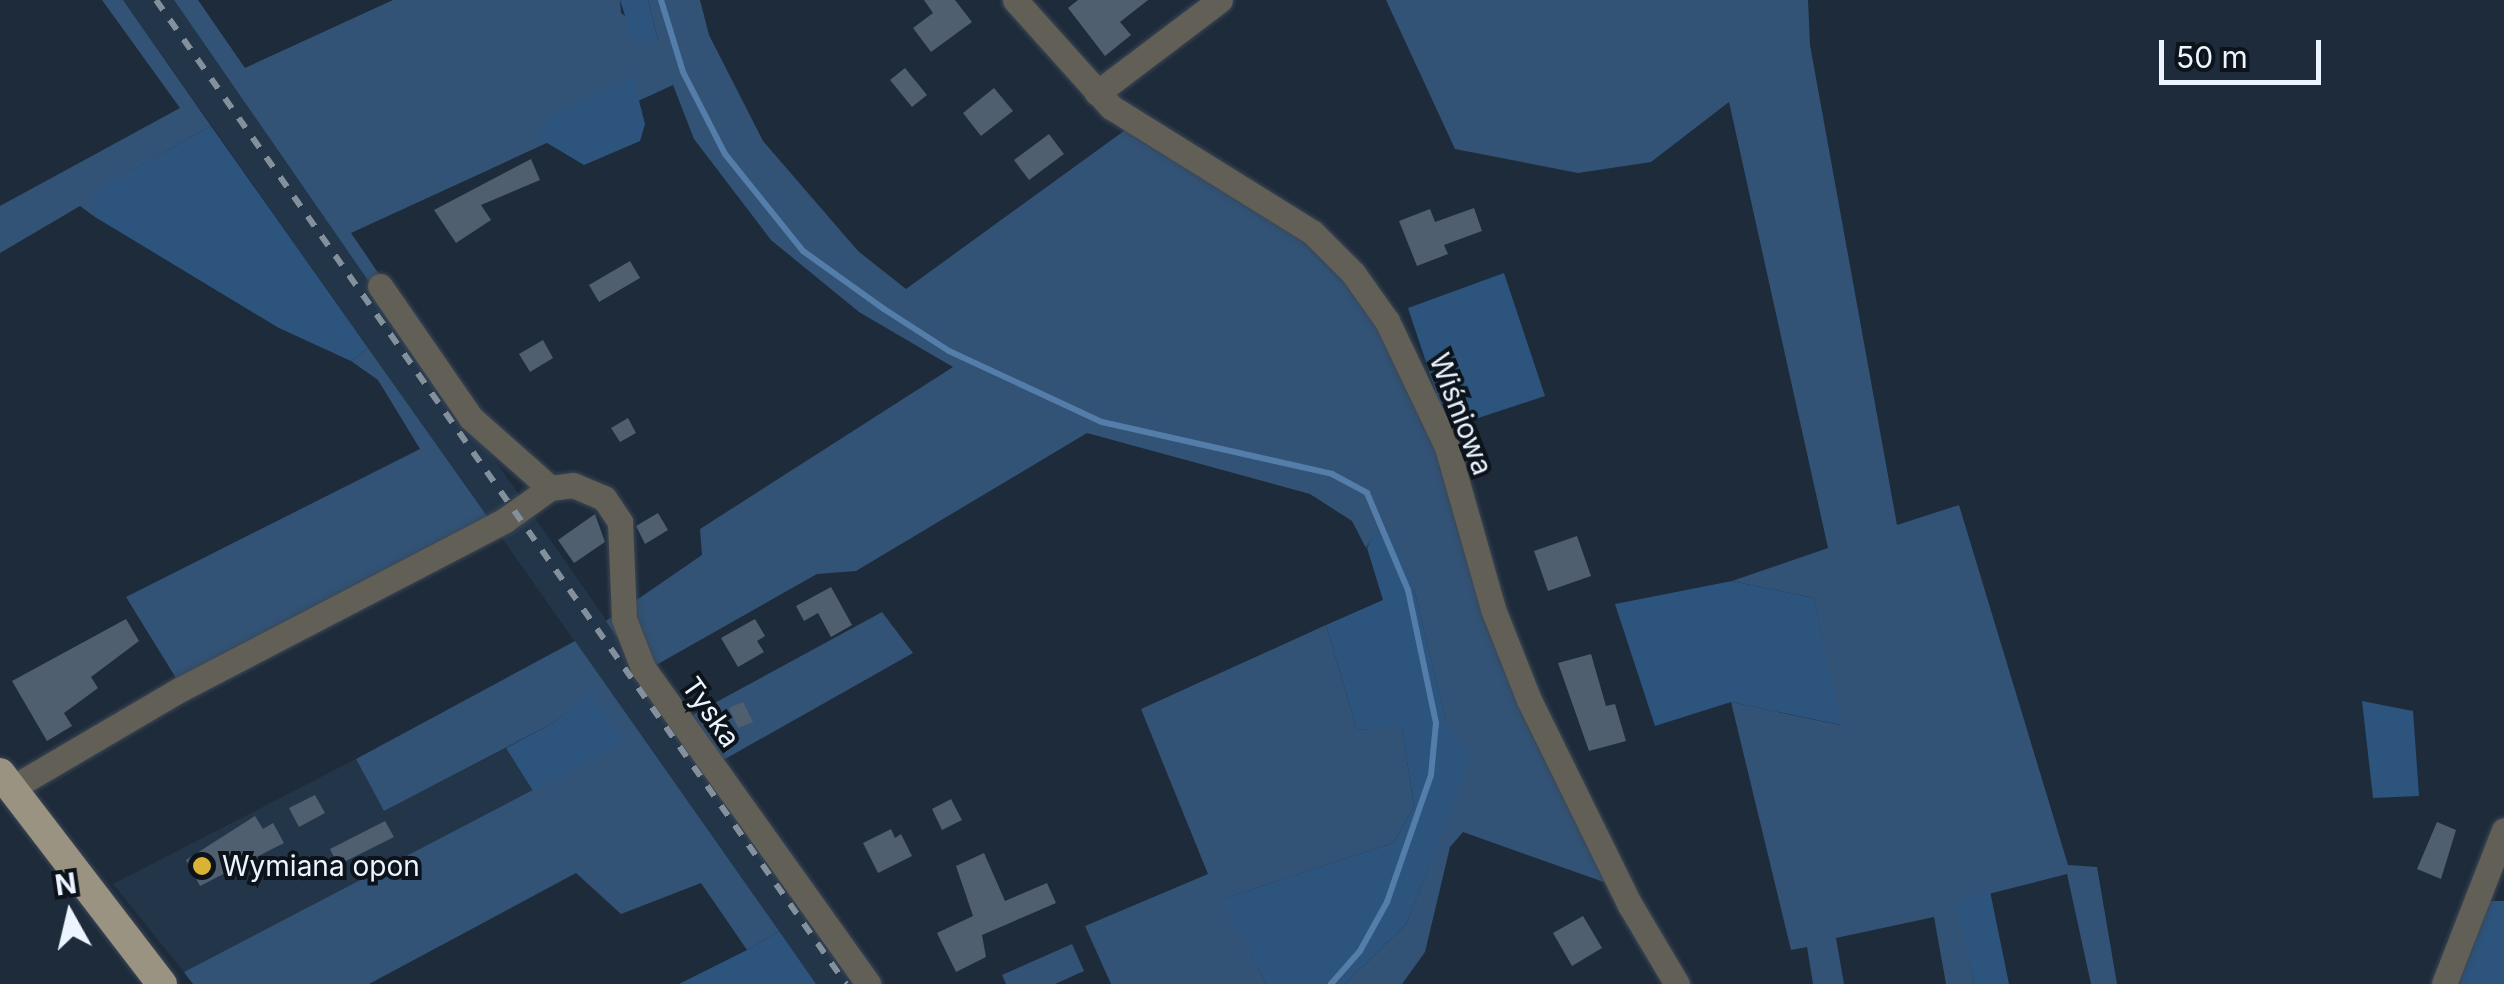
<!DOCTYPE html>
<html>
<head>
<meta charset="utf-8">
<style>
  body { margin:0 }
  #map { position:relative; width:2504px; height:984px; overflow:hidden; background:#1e2b3a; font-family:Inter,sans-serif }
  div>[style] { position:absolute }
  .built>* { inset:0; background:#233649 }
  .green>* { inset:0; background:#325376 }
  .forest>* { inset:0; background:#2c547d }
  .stream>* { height:6px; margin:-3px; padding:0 3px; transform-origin:3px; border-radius:3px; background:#547da9 }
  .building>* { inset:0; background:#4f5f6f }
  .roads { filter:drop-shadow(0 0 2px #3b4756) drop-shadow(0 0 2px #3b4756) }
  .minor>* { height:25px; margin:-12.5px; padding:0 12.5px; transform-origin:12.5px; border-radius:12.5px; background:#625f56 }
  .major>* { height:30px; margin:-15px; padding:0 15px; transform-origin:15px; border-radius:15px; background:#9a9381 }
  .rail>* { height:6px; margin-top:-3px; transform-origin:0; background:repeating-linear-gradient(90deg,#85909d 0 12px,transparent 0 24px) }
  .dots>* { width:28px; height:28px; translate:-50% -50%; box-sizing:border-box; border:5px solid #0d131a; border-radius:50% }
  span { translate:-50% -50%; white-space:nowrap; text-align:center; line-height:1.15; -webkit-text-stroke:8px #0d131a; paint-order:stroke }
  .street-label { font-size:28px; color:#ecf5ff }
  .poi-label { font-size:28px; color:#ecf5ff }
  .left { translate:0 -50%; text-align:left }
  .north { position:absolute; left:20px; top:864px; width:100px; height:100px; -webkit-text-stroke:8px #0d131a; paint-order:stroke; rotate:352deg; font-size:28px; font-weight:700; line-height:40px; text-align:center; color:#ecf5ff }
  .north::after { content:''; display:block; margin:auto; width:35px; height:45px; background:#ecf5ff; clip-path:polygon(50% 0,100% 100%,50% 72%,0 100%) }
  .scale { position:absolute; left:2159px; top:40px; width:162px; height:45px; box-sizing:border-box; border:5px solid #ecf5ff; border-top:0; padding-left:12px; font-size:30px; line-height:35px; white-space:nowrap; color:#ecf5ff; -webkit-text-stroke:8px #0d131a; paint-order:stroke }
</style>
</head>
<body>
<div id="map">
  <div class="built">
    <div style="clip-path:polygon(123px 0,174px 0,860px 984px,816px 984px)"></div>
    <div style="clip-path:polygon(506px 748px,533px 791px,184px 972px,113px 884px,356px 759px,384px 811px)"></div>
  </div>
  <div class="green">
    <div style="clip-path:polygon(102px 0,123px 0,211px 126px,93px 192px,95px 217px,80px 206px,0 253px,0 206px,180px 108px)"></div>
    <div style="clip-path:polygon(174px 0,198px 0,245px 68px,393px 0,620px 0,621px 13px,658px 40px,648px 0,700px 0,709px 35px,763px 141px,858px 251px,906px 289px,1128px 128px,1316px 245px,1379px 318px,1408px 367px,1615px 886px,1463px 832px,1450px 847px,1425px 952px,1402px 984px,1345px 984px,1407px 923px,1470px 756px,1446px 721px,1414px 589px,1374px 534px,1366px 548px,1352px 521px,1310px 494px,1087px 433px,856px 571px,817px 574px,642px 673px,606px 621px,702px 555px,700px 529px,953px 367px,859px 312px,771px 240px,694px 139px,673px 85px,351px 233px,383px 280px,372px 286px)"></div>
    <div style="clip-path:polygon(1386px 0,1808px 0,1810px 45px,1897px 525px,1959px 505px,2068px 865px,2097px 867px,2117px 984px,2091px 984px,2067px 874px,1957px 902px,1974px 984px,1946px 984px,1934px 917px,1836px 938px,1844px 984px,1813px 984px,1807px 947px,1791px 950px,1731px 702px,1840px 725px,1814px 598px,1732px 581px,1828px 548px,1729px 102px,1651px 162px,1578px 173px,1455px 149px)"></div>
    <div style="clip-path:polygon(368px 348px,489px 519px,179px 683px,126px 597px,420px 449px,378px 380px,351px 361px)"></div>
    <div style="clip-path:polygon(882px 612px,913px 653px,718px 763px,687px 718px)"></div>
    <div style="clip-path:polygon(1326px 625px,1357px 730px,1402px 726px,1414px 807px,1393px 843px,1223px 899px,1266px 984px,1111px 984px,1085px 926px,1208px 874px,1141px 709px)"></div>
    <div style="clip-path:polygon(575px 641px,779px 931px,747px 950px,701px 883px,621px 914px,576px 873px,369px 984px,193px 984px,184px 972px,623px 743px,590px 692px,555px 722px,384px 811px,356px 759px)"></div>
    <div style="clip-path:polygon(1072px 944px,1084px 971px,1055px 984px,1006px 984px,1002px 975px)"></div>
  </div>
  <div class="forest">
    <div style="clip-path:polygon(620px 0,648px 0,658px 40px,634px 44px)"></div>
    <div style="clip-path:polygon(633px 77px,645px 124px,640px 141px,584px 165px,537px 137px,550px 115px)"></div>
    <div style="clip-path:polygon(211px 126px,368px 348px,351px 361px,279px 328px,95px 217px,92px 192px)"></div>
    <div style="clip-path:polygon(1504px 273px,1545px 396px,1448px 428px,1408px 308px)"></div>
    <div style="clip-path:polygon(1390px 529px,1414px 589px,1446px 720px,1471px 756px,1407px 923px,1345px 984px,1266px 984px,1222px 899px,1393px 843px,1414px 807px,1402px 727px,1357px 730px,1326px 625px,1383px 600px,1367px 548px,1373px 534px)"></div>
    <div style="clip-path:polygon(1732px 581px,1814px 598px,1841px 725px,1731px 702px,1655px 726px,1615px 604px)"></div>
    <div style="clip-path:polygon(590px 691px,624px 743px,533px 791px,506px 748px,555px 722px)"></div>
    <div style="clip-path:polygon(2362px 701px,2413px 711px,2419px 796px,2373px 798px)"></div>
    <div style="clip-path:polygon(1990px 891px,2009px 984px,1974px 984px,1956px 902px)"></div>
    <div style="clip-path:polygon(2481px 901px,2504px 901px,2504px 984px,2450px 984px)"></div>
    <div style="clip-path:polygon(779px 931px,816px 984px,679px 984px,747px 950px)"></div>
  </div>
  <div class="stream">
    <div style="left:661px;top:0;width:75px;rotate:73deg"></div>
    <div style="left:683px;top:72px;width:92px;rotate:62.9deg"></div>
    <div style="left:725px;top:154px;width:124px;rotate:51.2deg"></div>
    <div style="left:803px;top:251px;width:100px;rotate:35.6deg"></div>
    <div style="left:884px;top:309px;width:77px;rotate:32.9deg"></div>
    <div style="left:949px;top:351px;width:169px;rotate:24.9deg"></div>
    <div style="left:1102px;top:422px;width:236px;rotate:12.7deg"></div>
    <div style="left:1332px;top:474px;width:40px;rotate:28deg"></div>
    <div style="left:1367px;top:493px;width:105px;rotate:67.1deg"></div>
    <div style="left:1408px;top:590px;width:136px;rotate:78.1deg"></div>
    <div style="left:1436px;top:723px;width:52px;rotate:95.5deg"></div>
    <div style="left:1431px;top:775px;width:134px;rotate:109.1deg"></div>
    <div style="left:1387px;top:902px;width:56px;rotate:118.9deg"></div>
    <div style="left:1360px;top:951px;width:44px;rotate:131.3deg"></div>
  </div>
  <div class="building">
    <div style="clip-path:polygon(924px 0,955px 0,972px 22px,931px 52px,913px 28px,933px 13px)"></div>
    <div style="clip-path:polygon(1078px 0,1148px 0,1120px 22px,1131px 35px,1105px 56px,1068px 8px)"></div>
    <div style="clip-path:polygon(905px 68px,927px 95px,912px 107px,890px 80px)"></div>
    <div style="clip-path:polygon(994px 88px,1013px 111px,981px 136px,963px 113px)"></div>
    <div style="clip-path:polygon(1049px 134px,1064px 154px,1029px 180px,1014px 160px)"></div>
    <div style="clip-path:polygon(531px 159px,540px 180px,481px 205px,491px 220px,456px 243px,434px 210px)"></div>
    <div style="clip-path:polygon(1474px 208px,1482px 231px,1444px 245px,1448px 254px,1417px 266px,1399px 221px,1430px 209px,1435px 222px)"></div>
    <div style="clip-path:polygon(630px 261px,640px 278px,599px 302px,589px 285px)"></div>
    <div style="clip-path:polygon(543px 340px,553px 358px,530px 372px,519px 354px)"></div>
    <div style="clip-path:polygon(628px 418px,636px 433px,620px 442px,611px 428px)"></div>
    <div style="clip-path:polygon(658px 513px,668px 530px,645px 544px,636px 526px)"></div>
    <div style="clip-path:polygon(595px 514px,605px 542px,574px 563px,558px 540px)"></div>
    <div style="clip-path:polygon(1577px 536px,1591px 576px,1548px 591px,1534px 551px)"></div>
    <div style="clip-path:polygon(831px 587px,852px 625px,831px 637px,818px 613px,804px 621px,796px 606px)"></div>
    <div style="clip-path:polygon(126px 619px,139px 641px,91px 677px,98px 688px,64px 713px,72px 726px,47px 741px,12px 681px)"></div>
    <div style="clip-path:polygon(755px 619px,765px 636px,757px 641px,764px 652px,738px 667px,721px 638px)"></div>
    <div style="clip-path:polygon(1591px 654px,1606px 706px,1615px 704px,1626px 741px,1589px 751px,1558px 663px)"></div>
    <div style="clip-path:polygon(743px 702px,753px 722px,738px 728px,729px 708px)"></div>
    <div style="clip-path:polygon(315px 795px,325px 813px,299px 827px,289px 808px)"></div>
    <div style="clip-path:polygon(951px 799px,962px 820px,942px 830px,932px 809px)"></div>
    <div style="clip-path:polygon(255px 816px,263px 829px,273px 823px,284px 843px,200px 886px,186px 860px)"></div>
    <div style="clip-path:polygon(385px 821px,394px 837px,338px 865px,330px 849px)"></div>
    <div style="clip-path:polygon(2437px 822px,2456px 830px,2441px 879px,2417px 869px)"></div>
    <div style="clip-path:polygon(891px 829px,895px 838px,901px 834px,912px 856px,878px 873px,863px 843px)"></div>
    <div style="clip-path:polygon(984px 853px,1005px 901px,1047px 883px,1056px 903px,982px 935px,986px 957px,956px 972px,937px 933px,973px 916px,956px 866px)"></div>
    <div style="clip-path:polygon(1583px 916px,1602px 948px,1572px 966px,1553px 933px)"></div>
  </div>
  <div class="roads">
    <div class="minor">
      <div style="left:1015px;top:0;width:144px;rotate:48.1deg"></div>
      <div style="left:1111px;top:107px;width:237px;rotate:31.9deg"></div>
      <div style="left:1312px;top:232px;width:58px;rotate:45deg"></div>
      <div style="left:1353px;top:273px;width:59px;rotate:54.7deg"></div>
      <div style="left:1387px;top:321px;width:140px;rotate:64.5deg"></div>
      <div style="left:1447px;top:447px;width:168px;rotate:74.1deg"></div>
      <div style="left:1493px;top:609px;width:98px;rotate:68.4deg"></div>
      <div style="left:1529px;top:700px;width:229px;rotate:63.8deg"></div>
      <div style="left:1630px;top:905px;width:92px;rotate:59.3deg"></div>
      <div style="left:1097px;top:93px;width:154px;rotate:-37.1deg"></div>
      <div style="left:380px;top:286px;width:160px;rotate:55.4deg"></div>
      <div style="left:471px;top:418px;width:106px;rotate:41.5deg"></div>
      <div style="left:12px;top:788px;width:196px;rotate:-30.4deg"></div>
      <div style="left:181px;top:689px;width:365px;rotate:-27.5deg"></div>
      <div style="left:505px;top:520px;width:55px;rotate:-35.4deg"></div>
      <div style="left:550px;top:488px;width:23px;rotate:-7deg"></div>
      <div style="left:573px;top:485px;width:34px;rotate:23deg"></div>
      <div style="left:604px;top:498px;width:29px;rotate:56deg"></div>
      <div style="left:620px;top:522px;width:97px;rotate:87.6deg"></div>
      <div style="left:624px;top:619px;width:53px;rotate:68.8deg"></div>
      <div style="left:643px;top:668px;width:388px;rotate:54.5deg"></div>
      <div style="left:2444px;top:984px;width:165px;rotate:-68.7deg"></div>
    </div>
    <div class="major">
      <div style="left:0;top:773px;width:266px;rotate:52.5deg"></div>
    </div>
  </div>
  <div class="rail">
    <div style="left:156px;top:0;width:1202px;rotate:54.96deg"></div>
  </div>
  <div class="dots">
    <div style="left:202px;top:866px;background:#d9b334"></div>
  </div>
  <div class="street-label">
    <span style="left:1461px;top:414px;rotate:69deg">Wiśniowa</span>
    <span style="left:711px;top:712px;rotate:55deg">Tyska</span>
  </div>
  <div class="poi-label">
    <span class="left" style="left:222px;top:866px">Wymiana opon</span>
  </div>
  <div class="north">N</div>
  <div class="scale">50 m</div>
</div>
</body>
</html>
